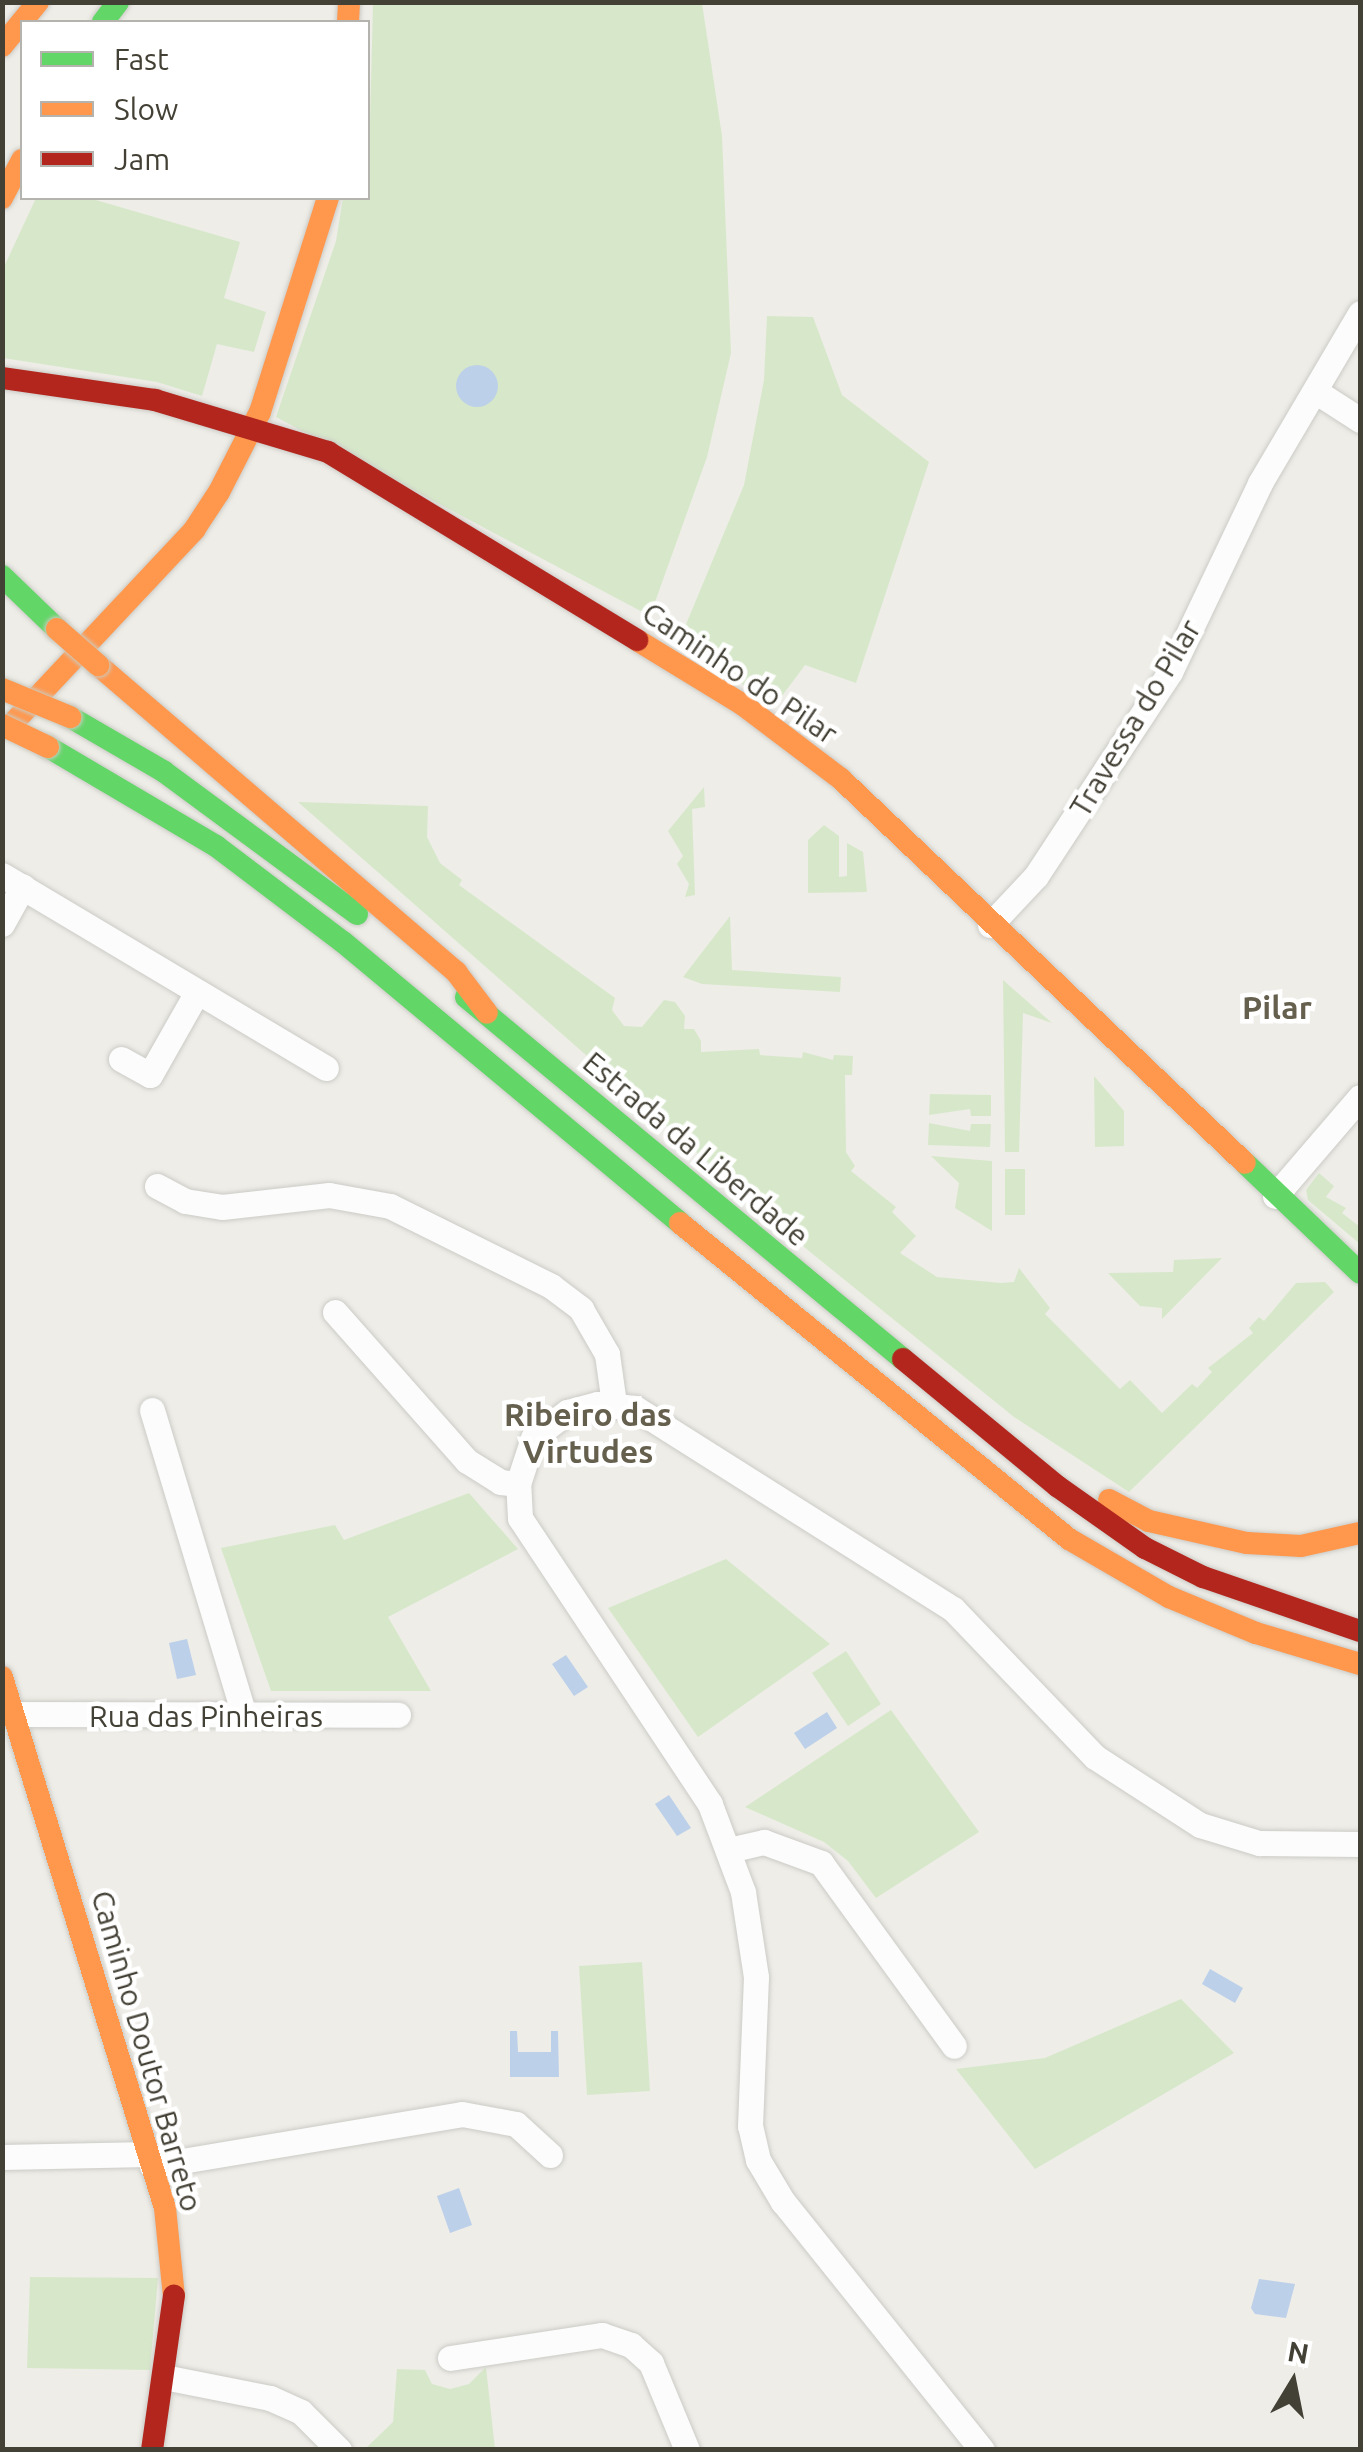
<!DOCTYPE html>
<html>
<head>
<meta charset="utf-8">
<style>
  body { margin:0 }
  #map { position:relative; width:1363px; height:2452px; overflow:hidden; background:#eeede8; font-family:Ubuntu,sans-serif }
  div>[style] { position:absolute }
  .green>* { inset:0; background:#d7e8ca }
  .water>* { inset:0; background:#bcd0e9 }
  .round { border-radius:50% }
  .roads { filter:drop-shadow(0 0 2px #cccbc6) drop-shadow(0 0 2px #cccbc6) }
  .street>* { height:25px; margin:-12.5px; padding:0 12.5px; transform-origin:12.5px; border-radius:12.5px; background:#fcfcfc }
  .fast>* { height:22px; margin:-11px; padding:0 11px; transform-origin:11px; border-radius:11px; background:#63d668 }
  .slow>* { height:22px; margin:-11px; padding:0 11px; transform-origin:11px; border-radius:11px; background:#ff974d }
  .jam>* { height:22px; margin:-11px; padding:0 11px; transform-origin:11px; border-radius:11px; background:#b3261e }
  .bridges { filter:drop-shadow(0 0 2px #cccbc0) drop-shadow(0 0 2px #cccbc0) }
  .slow-bridge>* { height:22px; margin:-11px; padding:0 11px; transform-origin:11px; border-radius:11px; background:#ff974d }
  span { translate:-50% -50%; white-space:nowrap; text-align:center; line-height:1.15; -webkit-text-stroke:9px #fff; paint-order:stroke }
  .street-label { font-size:30px; color:#434035 }
  .neighbourhood-label { font-size:32px; color:#655f4d; font-weight:700 }
  .frame { position:absolute; inset:0; border:5px solid #434035; pointer-events:none }
  .legend { position:absolute; left:20px; top:20px; width:350px; height:180px; box-sizing:border-box; background:#fff; border:2px solid #b4b3ae; margin:0; padding:12px 18px; list-style:none; font-size:30px; color:#434035 }
  .legend li { display:flex; align-items:center; gap:20px; height:50px }
  .legend b { width:50px; border:2px solid #b4b3ae }
  .north { position:absolute; left:1243px; top:2332px; width:100px; height:100px; -webkit-text-stroke:8px #fff; paint-order:stroke; rotate:10deg; font-size:28px; font-weight:700; line-height:40px; text-align:center; color:#434035 }
  .north::after { content:''; display:block; margin:auto; width:35px; height:45px; background:#434035; clip-path:polygon(50% 0,100% 100%,50% 72%,0 100%) }
</style>
</head>
<body>
<div id="map">
  <div class="green">
    <div style="clip-path:polygon(373px 3px,702px 3px,722px 136px,731px 353px,707px 457px,650px 616px,276px 417px,336px 241px,343px 198px,368px 198px)"></div>
    <div style="clip-path:polygon(36px 198px,89px 198px,240px 242px,224px 298px,266px 312px,254px 352px,217px 344px,202px 396px,157px 382px,3px 358px,3px 269px)"></div>
    <div style="clip-path:polygon(767px 316px,813px 317px,842px 395px,929px 462px,856px 683px,805px 665px,776px 704px,677px 646px,744px 485px,764px 380px)"></div>
    <div style="clip-path:polygon(704px 787px,705px 807px,692px 809px,695px 895px,685px 897px,689px 884px,677px 864px,683px 856px,668px 831px)"></div>
    <div style="clip-path:polygon(298px 802px,428px 806px,427px 837px,440px 863px,462px 880px,459px 885px,615px 998px,612px 1010px,624px 1026px,642px 1027px,664px 1000px,675px 1002px,685px 1016px,684px 1029px,694px 1029px,701px 1041px,701px 1052px,759px 1049px,760px 1055px,802px 1058px,803px 1052px,833px 1060px,834px 1055px,853px 1056px,852px 1075px,845px 1075px,846px 1152px,855px 1166px,851px 1171px,896px 1207px,892px 1212px,916px 1236px,900px 1253px,937px 1277px,1001px 1283px,1014px 1282px,1019px 1268px,1050px 1308px,1045px 1314px,1120px 1389px,1130px 1380px,1162px 1413px,1192px 1384px,1197px 1388px,1212px 1372px,1208px 1368px,1253px 1333px,1249px 1328px,1259px 1317px,1264px 1321px,1296px 1283px,1325px 1282px,1334px 1292px,1129px 1492px,1014px 1417px,809px 1251px)"></div>
    <div style="clip-path:polygon(824px 825px,839px 836px,839px 877px,847px 876px,847px 843px,863px 852px,867px 892px,808px 893px,808px 840px)"></div>
    <div style="clip-path:polygon(730px 916px,732px 970px,841px 977px,840px 992px,702px 984px,683px 977px)"></div>
    <div style="clip-path:polygon(1003px 980px,1052px 1023px,1023px 1013px,1019px 1152px,1005px 1152px)"></div>
    <div style="clip-path:polygon(1094px 1076px,1124px 1111px,1124px 1146px,1095px 1147px)"></div>
    <div style="clip-path:polygon(930px 1094px,991px 1095px,991px 1116px,971px 1116px,970px 1109px,929px 1115px)"></div>
    <div style="clip-path:polygon(929px 1123px,970px 1131px,971px 1124px,991px 1124px,990px 1147px,928px 1145px)"></div>
    <div style="clip-path:polygon(931px 1156px,992px 1161px,992px 1231px,955px 1208px,959px 1183px)"></div>
    <div style="clip-path:polygon(1005px 1169px,1025px 1169px,1025px 1215px,1005px 1215px)"></div>
    <div style="clip-path:polygon(1319px 1173px,1334px 1186px,1326px 1197px,1346px 1208px,1342px 1213px,1360px 1227px,1360px 1244px,1308px 1200px,1306px 1190px)"></div>
    <div style="clip-path:polygon(1222px 1258px,1162px 1319px,1162px 1308px,1140px 1306px,1108px 1273px,1173px 1272px,1174px 1260px)"></div>
    <div style="clip-path:polygon(469px 1493px,518px 1549px,388px 1617px,431px 1691px,271px 1691px,221px 1548px,335px 1525px,344px 1540px)"></div>
    <div style="clip-path:polygon(726px 1559px,830px 1644px,698px 1737px,608px 1608px)"></div>
    <div style="clip-path:polygon(846px 1651px,881px 1704px,848px 1726px,812px 1673px)"></div>
    <div style="clip-path:polygon(891px 1710px,979px 1832px,876px 1898px,848px 1861px,824px 1842px,745px 1807px)"></div>
    <div style="clip-path:polygon(642px 1962px,650px 2091px,587px 2095px,579px 1966px)"></div>
    <div style="clip-path:polygon(1181px 1999px,1234px 2053px,1035px 2169px,956px 2069px,1045px 2058px)"></div>
    <div style="clip-path:polygon(30px 2277px,158px 2278px,150px 2370px,27px 2368px)"></div>
    <div style="clip-path:polygon(486px 2367px,495px 2449px,365px 2449px,393px 2422px,397px 2369px,425px 2370px,432px 2384px,450px 2389px,469px 2384px)"></div>
  </div>
  <div class="water">
    <div class="round" style="left:456px;top:365px;width:42px;height:42px"></div>
    <div style="clip-path:polygon(187px 1639px,196px 1675px,177px 1679px,169px 1643px)"></div>
    <div style="clip-path:polygon(566px 1655px,588px 1687px,574px 1696px,552px 1664px)"></div>
    <div style="clip-path:polygon(827px 1712px,837px 1728px,805px 1749px,794px 1733px)"></div>
    <div style="clip-path:polygon(669px 1795px,691px 1828px,677px 1836px,655px 1804px)"></div>
    <div style="clip-path:polygon(1210px 1969px,1243px 1988px,1235px 2003px,1202px 1984px)"></div>
    <div style="clip-path:polygon(510px 2031px,517px 2031px,518px 2052px,551px 2052px,551px 2031px,558px 2031px,559px 2077px,510px 2077px)"></div>
    <div style="clip-path:polygon(459px 2188px,472px 2225px,450px 2233px,437px 2196px)"></div>
    <div style="clip-path:polygon(1259px 2279px,1295px 2284px,1286px 2318px,1255px 2314px,1251px 2308px)"></div>
  </div>
  <div class="roads">
    <div class="street">
      <div style="left:1315px;top:391px;width:54px;rotate:32.8deg"></div>
      <div style="left:2px;top:875px;width:377px;rotate:30.8deg"></div>
      <div style="left:2px;top:924px;width:43px;rotate:-61.1deg"></div>
      <div style="left:990px;top:925px;width:67px;rotate:-46.8deg"></div>
      <div style="left:1036px;top:876px;width:244px;rotate:-56.7deg"></div>
      <div style="left:1170px;top:672px;width:209px;rotate:-64.5deg"></div>
      <div style="left:1260px;top:483px;width:197px;rotate:-59.5deg"></div>
      <div style="left:121px;top:1059px;width:33px;rotate:29deg"></div>
      <div style="left:150px;top:1075px;width:95px;rotate:-60.5deg"></div>
      <div style="left:157px;top:1186px;width:32px;rotate:28deg"></div>
      <div style="left:185px;top:1201px;width:37px;rotate:9deg"></div>
      <div style="left:222px;top:1207px;width:108px;rotate:-6.4deg"></div>
      <div style="left:329px;top:1195px;width:62px;rotate:10.2deg"></div>
      <div style="left:390px;top:1206px;width:180px;rotate:26.4deg"></div>
      <div style="left:551px;top:1286px;width:38px;rotate:37deg"></div>
      <div style="left:581px;top:1309px;width:52px;rotate:60deg"></div>
      <div style="left:607px;top:1354px;width:50px;rotate:82deg"></div>
      <div style="left:1275px;top:1196px;width:130px;rotate:-49.4deg"></div>
      <div style="left:335px;top:1312px;width:199px;rotate:48.5deg"></div>
      <div style="left:467px;top:1461px;width:39px;rotate:32deg"></div>
      <div style="left:500px;top:1482px;width:18px;rotate:6deg"></div>
      <div style="left:152px;top:1410px;width:318px;rotate:73.2deg"></div>
      <div style="left:14px;top:1714px;width:384px;rotate:0.1deg"></div>
      <div style="left:729px;top:1850px;width:36px;rotate:-13deg"></div>
      <div style="left:764px;top:1842px;width:61px;rotate:20.2deg"></div>
      <div style="left:821px;top:1863px;width:226px;rotate:54deg"></div>
      <div style="left:2px;top:2157px;width:147px;rotate:-1.2deg"></div>
      <div style="left:152px;top:2166px;width:314px;rotate:-9.5deg"></div>
      <div style="left:462px;top:2114px;width:55px;rotate:10.5deg"></div>
      <div style="left:516px;top:2124px;width:46px;rotate:42.4deg"></div>
      <div style="left:450px;top:2358px;width:154px;rotate:-8.6deg"></div>
      <div style="left:602px;top:2335px;width:31px;rotate:19deg"></div>
      <div style="left:631px;top:2345px;width:27px;rotate:42deg"></div>
      <div style="left:651px;top:2363px;width:94px;rotate:67.5deg"></div>
      <div style="left:169px;top:2378px;width:103px;rotate:11.2deg"></div>
      <div style="left:270px;top:2398px;width:34px;rotate:24deg"></div>
      <div style="left:301px;top:2412px;width:54px;rotate:45deg"></div>
      <div style="left:982px;top:2450px;width:318px;rotate:-128.7deg"></div>
      <div style="left:783px;top:2202px;width:49px;rotate:-120.8deg"></div>
      <div style="left:758px;top:2160px;width:35px;rotate:-103deg"></div>
      <div style="left:750px;top:2126px;width:149px;rotate:-87.7deg"></div>
      <div style="left:756px;top:1977px;width:86px;rotate:-98.7deg"></div>
      <div style="left:743px;top:1892px;width:94px;rotate:-110.6deg"></div>
      <div style="left:710px;top:1804px;width:343px;rotate:-123.6deg"></div>
      <div style="left:520px;top:1518px;width:34px;rotate:-93deg"></div>
      <div style="left:518px;top:1484px;width:48px;rotate:-71.9deg"></div>
      <div style="left:533px;top:1438px;width:43px;rotate:-37.4deg"></div>
      <div style="left:567px;top:1412px;width:31px;rotate:-15deg"></div>
      <div style="left:597px;top:1404px;width:38px;rotate:6deg"></div>
      <div style="left:635px;top:1408px;width:376px;rotate:32.3deg"></div>
      <div style="left:953px;top:1609px;width:205px;rotate:46.2deg"></div>
      <div style="left:1095px;top:1757px;width:125px;rotate:32.9deg"></div>
      <div style="left:1200px;top:1825px;width:62px;rotate:17deg"></div>
      <div style="left:1259px;top:1843px;width:101px;rotate:0.6deg"></div>
    </div>
    <div class="fast">
      <div style="left:103px;top:22px;width:25px;rotate:-53deg"></div>
      <div style="left:2px;top:576px;width:76px;rotate:43.9deg"></div>
      <div style="left:70px;top:717px;width:108px;rotate:30.1deg"></div>
      <div style="left:163px;top:771px;width:241px;rotate:36.4deg"></div>
      <div style="left:48px;top:747px;width:195px;rotate:30.5deg"></div>
      <div style="left:216px;top:846px;width:159px;rotate:37.1deg"></div>
      <div style="left:343px;top:942px;width:439px;rotate:39.8deg"></div>
      <div style="left:466px;top:997px;width:567px;rotate:39.64deg"></div>
      <div style="left:1245px;top:1163px;width:159px;rotate:43.7deg"></div>
    </div>
    <div class="slow">
      <div style="left:348px;top:22px;width:20px;rotate:-87deg"></div>
      <div style="left:2px;top:46px;width:57px;rotate:-50.7deg"></div>
      <div style="left:2px;top:198px;width:43px;rotate:-62.2deg"></div>
      <div style="left:637px;top:640px;width:123px;rotate:31.4deg"></div>
      <div style="left:742px;top:704px;width:124px;rotate:37.1deg"></div>
      <div style="left:841px;top:779px;width:557px;rotate:43.55deg"></div>
      <div style="left:98px;top:665px;width:472px;rotate:40.6deg"></div>
      <div style="left:456px;top:972px;width:51px;rotate:52.9deg"></div>
      <div style="left:13px;top:723px;width:265px;rotate:-46.8deg"></div>
      <div style="left:194px;top:530px;width:45px;rotate:-56.7deg"></div>
      <div style="left:219px;top:492px;width:90px;rotate:-62.9deg"></div>
      <div style="left:260px;top:412px;width:225px;rotate:-72.4deg"></div>
      <div style="left:680px;top:1223px;width:501px;rotate:39.09deg"></div>
      <div style="left:1069px;top:1539px;width:116px;rotate:30.1deg"></div>
      <div style="left:1169px;top:1597px;width:94px;rotate:22.5deg"></div>
      <div style="left:1256px;top:1633px;width:109px;rotate:16.6deg"></div>
      <div style="left:1109px;top:1500px;width:45px;rotate:27.7deg"></div>
      <div style="left:1149px;top:1521px;width:100px;rotate:12.7deg"></div>
      <div style="left:1247px;top:1543px;width:54px;rotate:3.2deg"></div>
      <div style="left:1301px;top:1546px;width:60px;rotate:-12.4deg"></div>
      <div style="left:2px;top:1677px;width:555px;rotate:72.94deg"></div>
      <div style="left:165px;top:2208px;width:88px;rotate:84.2deg"></div>
    </div>
    <div class="jam">
      <div style="left:2px;top:378px;width:155px;rotate:8.2deg"></div>
      <div style="left:155px;top:400px;width:181px;rotate:16.7deg"></div>
      <div style="left:328px;top:452px;width:362px;rotate:31.3deg"></div>
      <div style="left:903px;top:1359px;width:200px;rotate:39.5deg"></div>
      <div style="left:1057px;top:1486px;width:108px;rotate:35.2deg"></div>
      <div style="left:1145px;top:1548px;width:65px;rotate:26.6deg"></div>
      <div style="left:1203px;top:1577px;width:166px;rotate:19deg"></div>
      <div style="left:152px;top:2450px;width:156px;rotate:-81.9deg"></div>
    </div>
  </div>
  <div class="bridges">
    <div class="slow-bridge">
      <div style="left:57px;top:629px;width:55px;rotate:41.3deg"></div>
      <div style="left:2px;top:689px;width:74px;rotate:22.4deg"></div>
      <div style="left:2px;top:725px;width:51px;rotate:25.6deg"></div>
    </div>
  </div>
  <div class="street-label">
    <span style="left:740px;top:673px;rotate:34deg">Caminho do Pilar</span>
    <span style="left:1135px;top:718px;rotate:-59deg">Travessa do Pilar</span>
    <span style="left:696px;top:1149px;rotate:40deg">Estrada da Liberdade</span>
    <span style="left:206px;top:1716px">Rua das Pinheiras</span>
    <span style="left:147px;top:2051px;rotate:74deg">Caminho Doutor Barreto</span>
  </div>
  <div class="neighbourhood-label">
    <span style="left:1277px;top:1007px">Pilar</span>
    <span style="left:588px;top:1433px">Ribeiro das<br>Virtudes</span>
  </div>
  <div class="frame"></div>
  <ul class="legend">
  <li><b style="height:12px;background:#63d668"></b>Fast</li>
  <li><b style="height:12px;background:#ff974d"></b>Slow</li>
  <li><b style="height:12px;background:#b3261e"></b>Jam</li>
  </ul>
  <div class="north">N</div>
</div>
</body>
</html>
